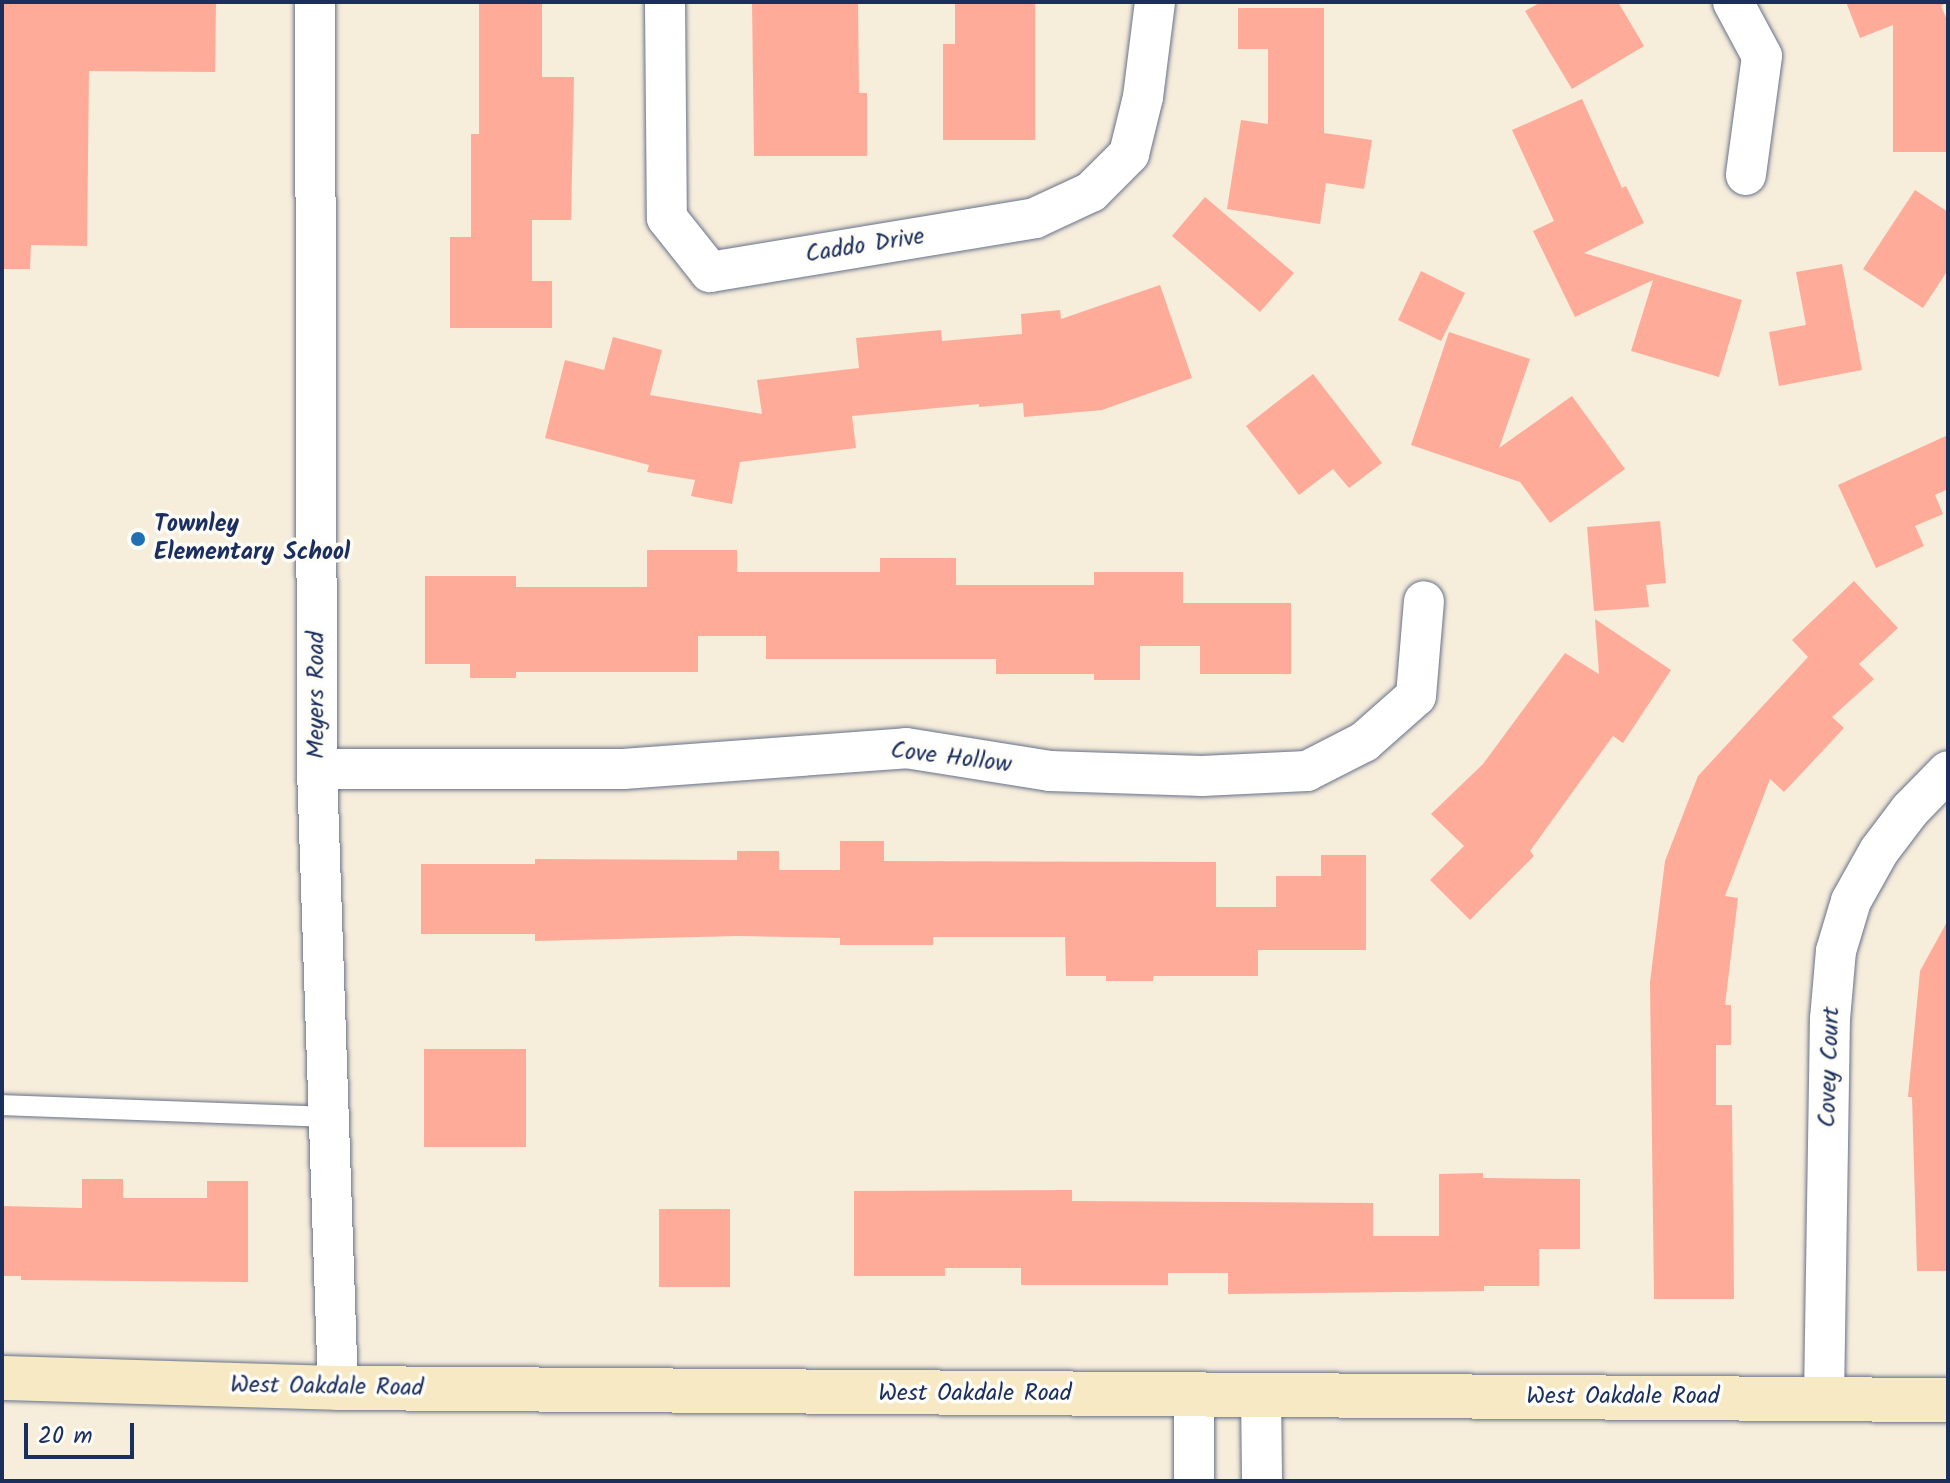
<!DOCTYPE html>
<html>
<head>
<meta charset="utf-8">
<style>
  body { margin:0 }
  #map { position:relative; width:1950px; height:1483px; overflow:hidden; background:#f6eddb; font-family:Kalam,sans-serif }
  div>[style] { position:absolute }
  .building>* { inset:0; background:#feac99 }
  .roads { filter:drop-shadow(0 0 2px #68728a) drop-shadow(0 0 2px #68728a) }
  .lane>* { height:20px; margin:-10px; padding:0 10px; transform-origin:10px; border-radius:10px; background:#fff }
  .street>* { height:40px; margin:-20px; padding:0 20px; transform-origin:20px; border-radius:20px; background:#fff }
  .secondary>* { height:44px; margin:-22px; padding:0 22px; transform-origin:22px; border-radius:22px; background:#f7e9c3 }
  .dots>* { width:22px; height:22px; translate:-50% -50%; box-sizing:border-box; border:4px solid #fdfcf7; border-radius:50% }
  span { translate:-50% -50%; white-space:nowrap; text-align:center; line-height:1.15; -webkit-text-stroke:7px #fdfcf7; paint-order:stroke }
  .street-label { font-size:24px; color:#1b2f5e }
  .poi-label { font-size:24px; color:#1b2f5e; font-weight:700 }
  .left { translate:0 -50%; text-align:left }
  .frame { position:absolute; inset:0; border:4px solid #1b2f5e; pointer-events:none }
  .scale { position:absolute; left:24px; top:1423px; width:110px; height:36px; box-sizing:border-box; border:4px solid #1b2f5e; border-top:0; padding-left:10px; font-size:24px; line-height:28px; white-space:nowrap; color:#1b2f5e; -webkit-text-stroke:6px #fdfcf7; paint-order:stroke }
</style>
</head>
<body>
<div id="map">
  <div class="building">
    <div style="clip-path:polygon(2px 2px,216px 2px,215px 72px,89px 71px,87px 246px,31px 245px,30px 269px,2px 269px)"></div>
    <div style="clip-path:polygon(479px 2px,542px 2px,542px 77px,574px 77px,571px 220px,532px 220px,532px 281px,552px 281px,552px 328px,450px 328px,450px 237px,471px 237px,471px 134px,479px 134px)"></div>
    <div style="clip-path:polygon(752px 2px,858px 2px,859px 93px,867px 93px,867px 156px,754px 156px)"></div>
    <div style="clip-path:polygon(955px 2px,1035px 2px,1035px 140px,943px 140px,943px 44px,955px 44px)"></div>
    <div style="clip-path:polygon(1541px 2px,1618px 2px,1644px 46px,1572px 89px,1525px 11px)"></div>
    <div style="clip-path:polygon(1846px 2px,1947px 2px,1941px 6px,1948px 22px,1948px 152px,1893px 152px,1893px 25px,1860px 38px)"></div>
    <div style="clip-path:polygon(1238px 8px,1324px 8px,1324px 133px,1372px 140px,1364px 189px,1326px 183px,1320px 224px,1227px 209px,1241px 120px,1268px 124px,1268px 49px,1238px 49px)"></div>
    <div style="clip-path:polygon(1582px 99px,1622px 188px,1626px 186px,1644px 223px,1584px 253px,1742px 300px,1719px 377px,1631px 351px,1653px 280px,1575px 317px,1533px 231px,1554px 221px,1512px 130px)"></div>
    <div style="clip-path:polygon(1915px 190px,1948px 212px,1948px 270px,1923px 308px,1863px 269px)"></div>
    <div style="clip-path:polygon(1205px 197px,1294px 273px,1260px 312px,1172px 236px)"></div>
    <div style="clip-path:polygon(1842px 264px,1862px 370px,1779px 386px,1769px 332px,1806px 325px,1796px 272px)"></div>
    <div style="clip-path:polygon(1421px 271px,1465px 293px,1441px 341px,1398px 320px)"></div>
    <div style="clip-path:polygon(1160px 285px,1192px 378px,1102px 410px,1024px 417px,1023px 403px,979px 407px,979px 404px,852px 416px,856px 448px,740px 462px,732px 504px,691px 496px,695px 480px,647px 472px,649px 465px,545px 438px,565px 360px,604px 370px,613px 337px,662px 350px,650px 395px,762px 414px,757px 380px,859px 368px,856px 338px,941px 330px,942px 341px,1022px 334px,1021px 314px,1060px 310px,1061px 319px)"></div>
    <div style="clip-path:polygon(1449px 332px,1530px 359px,1499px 448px,1572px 396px,1625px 469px,1550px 523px,1520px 482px,1411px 445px)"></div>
    <div style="clip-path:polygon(1313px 374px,1382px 463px,1349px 488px,1333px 469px,1299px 495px,1246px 426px)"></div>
    <div style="clip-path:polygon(1948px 435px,1948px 489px,1935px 495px,1943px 514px,1915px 526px,1924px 546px,1876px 568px,1838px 485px)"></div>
    <div style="clip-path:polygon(1660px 521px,1666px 583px,1646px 585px,1649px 607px,1594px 611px,1587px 527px)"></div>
    <div style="clip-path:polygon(647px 550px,737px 550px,737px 572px,880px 572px,880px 558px,956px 558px,956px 585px,1094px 585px,1094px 572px,1183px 572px,1183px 603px,1291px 603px,1291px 674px,1200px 674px,1200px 646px,1140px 646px,1140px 680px,1094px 680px,1094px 674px,996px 674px,996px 659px,766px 659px,766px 636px,698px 636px,698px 672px,516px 672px,516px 678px,470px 678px,470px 664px,425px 664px,425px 576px,516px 576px,516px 587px,647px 587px)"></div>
    <div style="clip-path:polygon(1854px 581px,1898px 628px,1859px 664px,1874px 679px,1832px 717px,1844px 728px,1784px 792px,1770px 779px,1725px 896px,1738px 898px,1725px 1005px,1731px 1005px,1731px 1045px,1716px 1045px,1716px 1105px,1732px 1105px,1734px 1299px,1654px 1299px,1650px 982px,1665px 861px,1698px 776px,1808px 657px,1792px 640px)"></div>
    <div style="clip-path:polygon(1595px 619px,1671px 670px,1623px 743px,1613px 736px,1530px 851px,1534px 856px,1470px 920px,1430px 880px,1464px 846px,1431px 814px,1483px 764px,1565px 653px,1599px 674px)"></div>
    <div style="clip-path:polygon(840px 841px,884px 841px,884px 861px,1216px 862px,1216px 907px,1276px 907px,1276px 876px,1321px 876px,1321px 855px,1366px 855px,1366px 950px,1258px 950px,1258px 976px,1153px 976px,1153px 981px,1106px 981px,1106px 976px,1066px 976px,1065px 937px,933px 937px,933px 945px,840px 945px,840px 938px,738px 936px,535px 941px,535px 934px,421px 934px,421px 864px,535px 864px,535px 859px,737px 860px,737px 851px,779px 851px,779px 870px,840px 870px)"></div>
    <div style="clip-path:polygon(1948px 920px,1948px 1271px,1917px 1271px,1912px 1097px,1908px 1097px,1920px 971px)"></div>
    <div style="clip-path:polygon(424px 1049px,526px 1049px,526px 1147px,424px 1147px)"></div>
    <div style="clip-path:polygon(1483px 1173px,1483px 1178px,1580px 1179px,1580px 1249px,1539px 1249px,1539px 1286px,1484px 1286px,1484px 1291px,1228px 1294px,1228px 1273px,1168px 1273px,1168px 1285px,1021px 1285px,1021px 1268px,945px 1268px,945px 1276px,854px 1276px,854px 1191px,1072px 1190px,1072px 1201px,1373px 1203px,1373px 1236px,1439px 1236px,1439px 1174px)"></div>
    <div style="clip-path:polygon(82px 1179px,123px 1179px,123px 1198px,207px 1198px,207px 1181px,248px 1181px,248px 1282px,21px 1280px,21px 1276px,2px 1276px,2px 1206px,82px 1208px)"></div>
    <div style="clip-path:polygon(659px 1209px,730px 1209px,730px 1287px,659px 1287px)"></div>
  </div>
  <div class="roads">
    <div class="lane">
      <div style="left:2px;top:1105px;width:326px;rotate:2.1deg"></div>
    </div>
    <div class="street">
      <div style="left:315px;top:2px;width:767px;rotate:89.85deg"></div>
      <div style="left:317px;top:769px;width:619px;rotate:88.06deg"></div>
      <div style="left:665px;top:2px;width:216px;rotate:89.5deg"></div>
      <div style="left:667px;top:218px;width:69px;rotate:51.5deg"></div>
      <div style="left:710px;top:272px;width:329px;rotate:-9.4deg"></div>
      <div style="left:1035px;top:218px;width:62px;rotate:-24.9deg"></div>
      <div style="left:1091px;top:192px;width:54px;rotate:-45deg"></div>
      <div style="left:1129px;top:154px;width:59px;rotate:-76.2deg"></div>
      <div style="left:1143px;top:97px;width:96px;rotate:-82.8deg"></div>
      <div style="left:1733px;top:2px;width:61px;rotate:61.8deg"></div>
      <div style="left:1762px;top:56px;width:120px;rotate:97.7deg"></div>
      <div style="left:317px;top:769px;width:306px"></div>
      <div style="left:623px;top:769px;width:284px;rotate:-4.2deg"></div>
      <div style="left:906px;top:748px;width:146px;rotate:9.1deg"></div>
      <div style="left:1050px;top:771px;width:152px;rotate:1.9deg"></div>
      <div style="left:1202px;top:776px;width:105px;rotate:-2.7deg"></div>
      <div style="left:1307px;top:771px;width:64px;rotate:-27deg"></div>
      <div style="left:1364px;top:742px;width:69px;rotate:-41.5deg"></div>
      <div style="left:1416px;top:696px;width:95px;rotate:-85.2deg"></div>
      <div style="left:1261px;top:1394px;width:87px;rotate:89.3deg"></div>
      <div style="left:1824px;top:1399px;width:380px;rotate:-89.1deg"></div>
      <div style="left:1830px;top:1019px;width:68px;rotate:-85deg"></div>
      <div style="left:1836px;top:951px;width:52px;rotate:-73.3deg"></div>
      <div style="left:1851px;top:901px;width:57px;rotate:-60.8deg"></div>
      <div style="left:1879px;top:851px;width:51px;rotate:-52.9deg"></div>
      <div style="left:1910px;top:810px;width:54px;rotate:-45.7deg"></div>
      <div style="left:1194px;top:1481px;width:85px;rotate:-90deg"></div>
    </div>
    <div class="secondary">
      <div style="left:2px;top:1378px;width:336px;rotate:1.7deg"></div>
      <div style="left:338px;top:1388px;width:1610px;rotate:0.43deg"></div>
    </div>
  </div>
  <div class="dots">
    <div style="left:138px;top:539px;background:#1f6fb2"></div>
  </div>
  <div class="street-label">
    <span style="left:865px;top:246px;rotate:-9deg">Caddo Drive</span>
    <span style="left:317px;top:695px;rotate:-90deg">Meyers Road</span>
    <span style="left:951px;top:758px;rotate:7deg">Cove Hollow</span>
    <span style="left:1830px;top:1067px;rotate:-88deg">Covey Court</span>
    <span style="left:327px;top:1387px;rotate:1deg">West Oakdale Road</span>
    <span style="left:975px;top:1394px">West Oakdale Road</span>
    <span style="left:1623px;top:1397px">West Oakdale Road</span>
  </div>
  <div class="poi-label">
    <span class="left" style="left:154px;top:539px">Townley<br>Elementary School</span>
  </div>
  <div class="frame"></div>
  <div class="scale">20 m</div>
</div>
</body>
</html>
